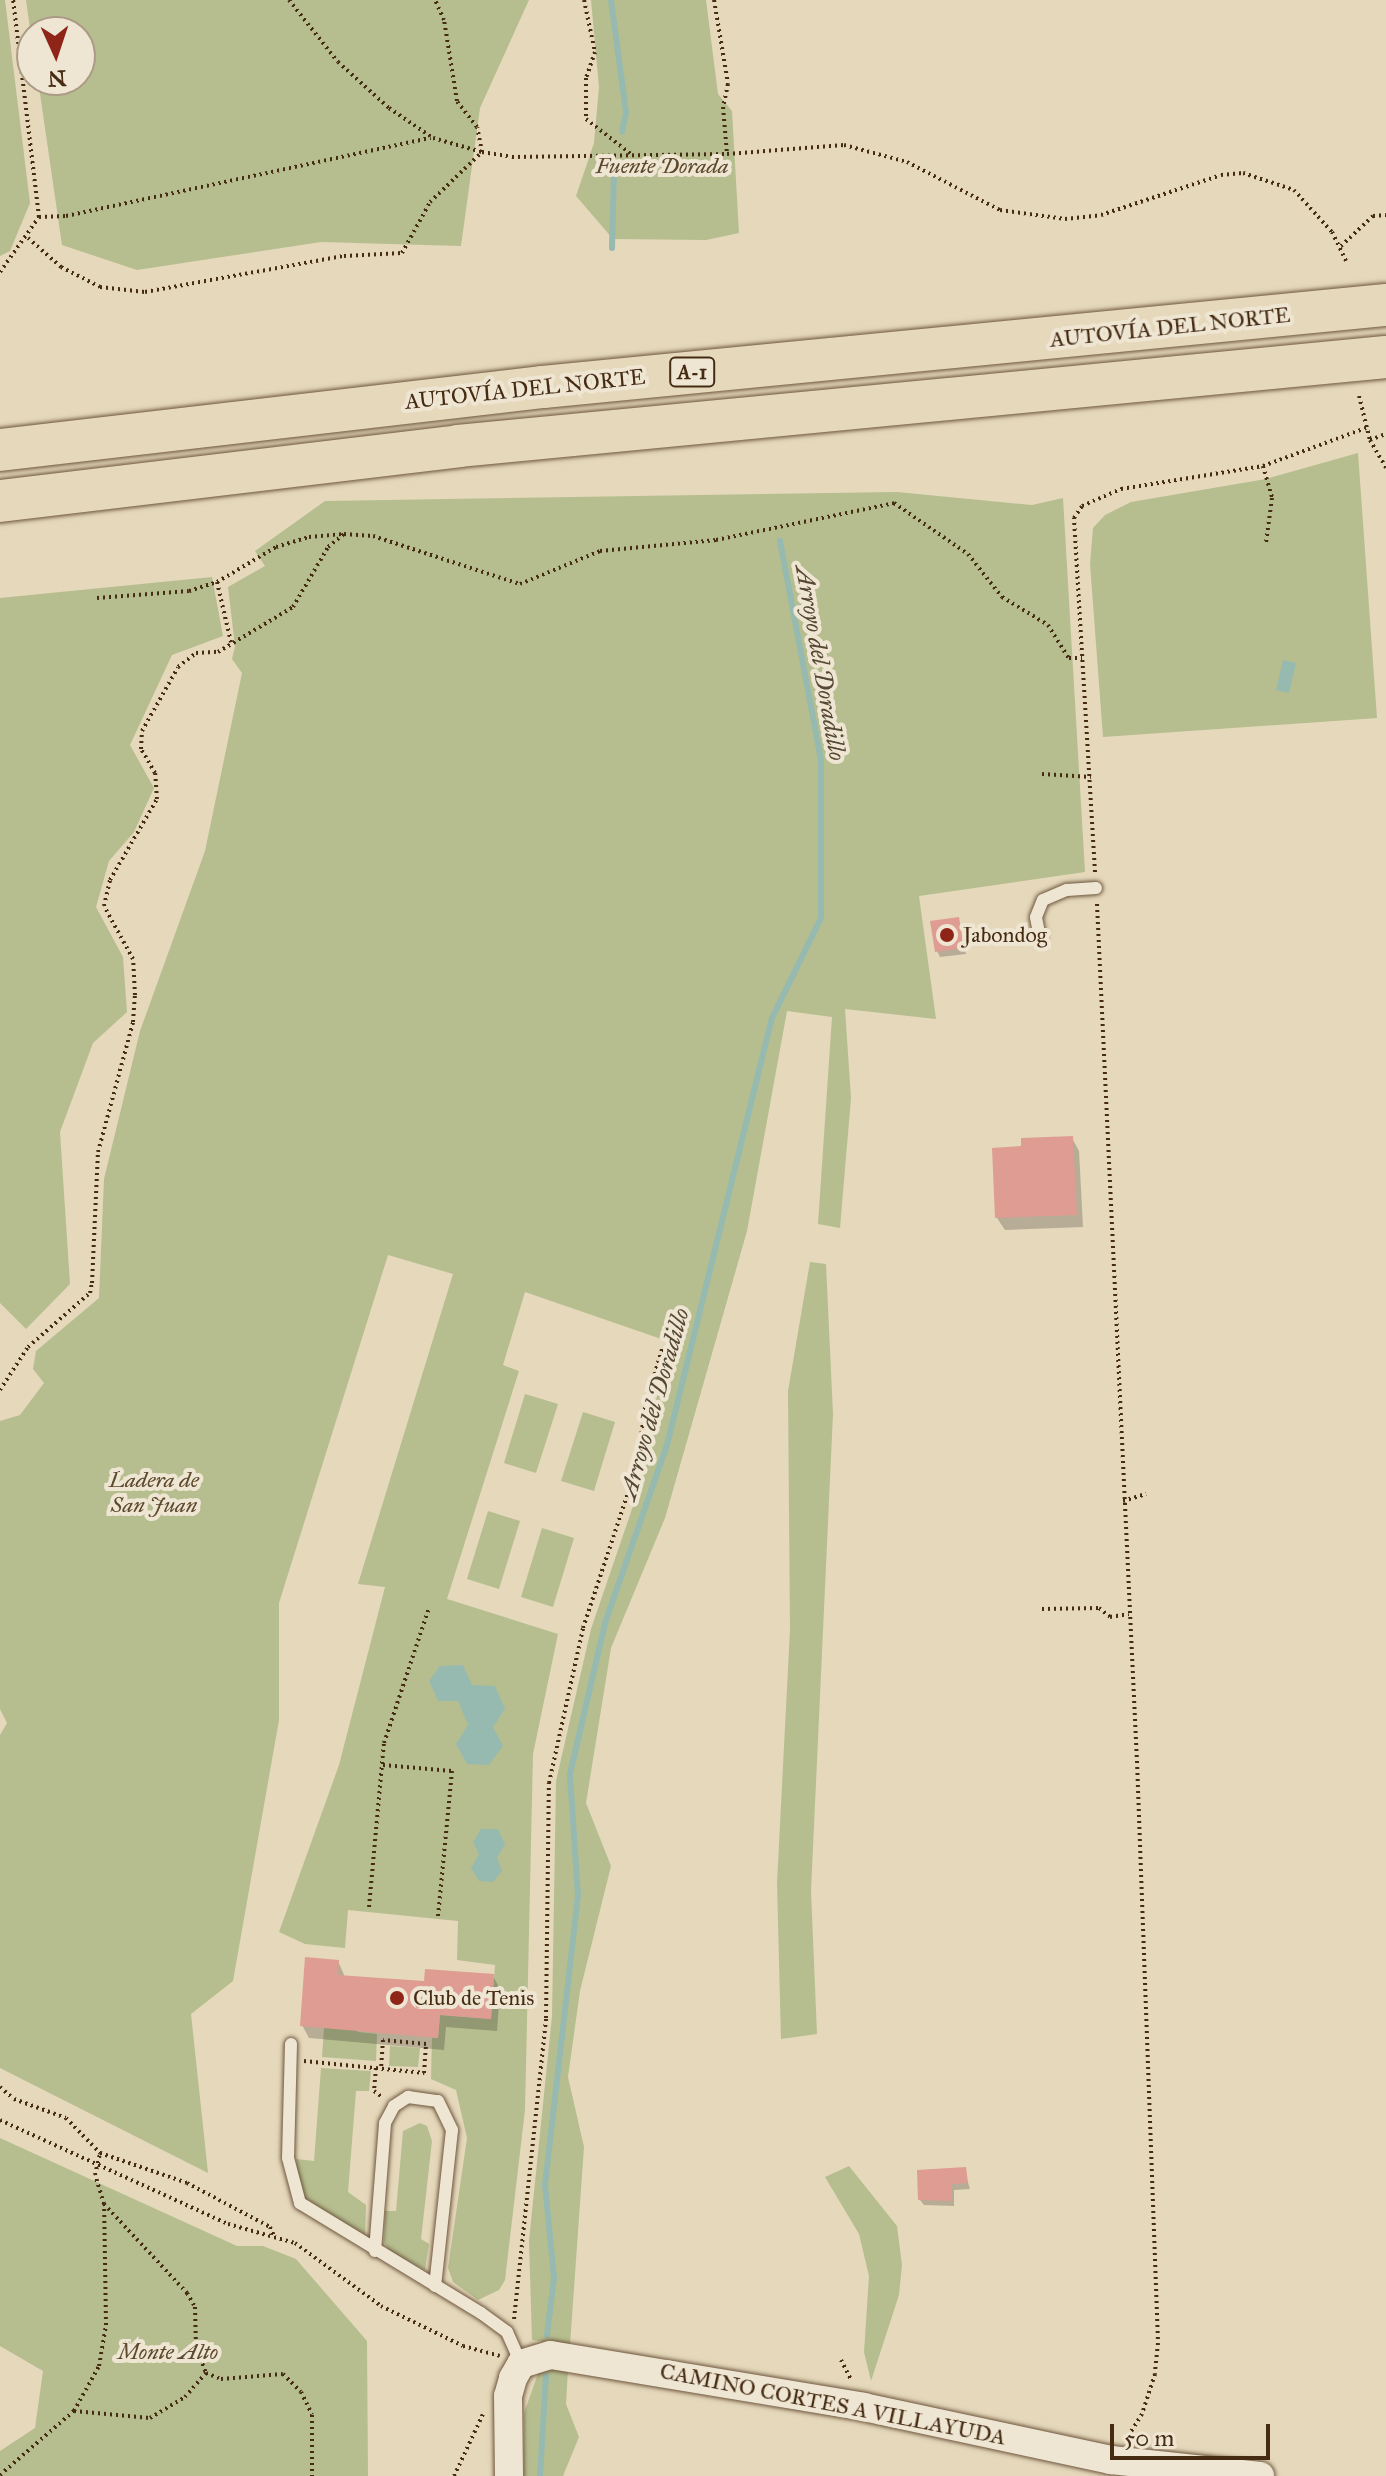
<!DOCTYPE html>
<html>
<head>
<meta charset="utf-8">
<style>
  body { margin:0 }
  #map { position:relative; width:1386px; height:2476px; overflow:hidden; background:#e5d8bb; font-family:"IM FELL Great Primer",serif }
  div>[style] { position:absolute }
  .green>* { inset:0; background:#b6be8f }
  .water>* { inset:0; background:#96bab0 }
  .shadow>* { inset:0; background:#0003 }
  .stream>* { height:6px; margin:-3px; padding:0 3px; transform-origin:3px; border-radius:3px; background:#96bab0 }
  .building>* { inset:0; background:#df9c92 }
  .path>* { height:4px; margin-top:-2px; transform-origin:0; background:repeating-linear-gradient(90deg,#462b13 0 2px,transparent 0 6px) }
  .roads { filter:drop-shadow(0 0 2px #6e563d) drop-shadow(0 0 2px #6e563d) }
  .service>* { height:12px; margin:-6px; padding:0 6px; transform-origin:6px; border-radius:6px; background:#eee6d3 }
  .tertiary>* { height:28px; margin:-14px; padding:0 14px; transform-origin:14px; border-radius:14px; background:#eee6d3 }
  .motorway>* { height:42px; margin:-21px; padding:0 21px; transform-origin:21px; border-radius:21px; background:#e5d8bb }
  .dots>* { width:22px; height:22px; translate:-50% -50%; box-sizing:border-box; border:4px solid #eee6d3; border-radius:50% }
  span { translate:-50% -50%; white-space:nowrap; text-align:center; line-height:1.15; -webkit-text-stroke:8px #eee6d3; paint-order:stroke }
  .shield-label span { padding:2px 6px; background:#eee6d3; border:2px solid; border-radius:6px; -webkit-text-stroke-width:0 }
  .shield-label { font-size:20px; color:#462b13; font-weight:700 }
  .park-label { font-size:22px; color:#5c482c; font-style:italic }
  .street-label { font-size:22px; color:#462b13 }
  .poi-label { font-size:22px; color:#462b13 }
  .left { translate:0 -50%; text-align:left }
  .water-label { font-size:24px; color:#564832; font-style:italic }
  .north { position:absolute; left:16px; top:16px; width:80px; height:80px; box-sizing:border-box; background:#eee6d3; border:2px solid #ab9b86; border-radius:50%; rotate:177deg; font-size:22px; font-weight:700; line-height:32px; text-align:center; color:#462b13 }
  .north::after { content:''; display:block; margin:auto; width:28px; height:36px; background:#8f2418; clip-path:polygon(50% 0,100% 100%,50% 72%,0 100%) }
  .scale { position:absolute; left:1110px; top:2424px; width:160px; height:36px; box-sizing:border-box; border:4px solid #462b13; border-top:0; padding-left:10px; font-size:24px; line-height:28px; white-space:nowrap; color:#462b13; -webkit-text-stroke:6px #eee6d3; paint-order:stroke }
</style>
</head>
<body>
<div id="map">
  <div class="green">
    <div style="clip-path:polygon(0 0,5px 0,30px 203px,10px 251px,0 256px)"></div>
    <div style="clip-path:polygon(26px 0,529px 0,480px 108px,461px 246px,321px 242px,137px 270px,62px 245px,38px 80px,80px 80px,80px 32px,32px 32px,32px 43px)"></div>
    <div style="clip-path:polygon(591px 0,706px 0,718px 94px,732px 111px,739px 233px,706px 240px,613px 239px,576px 196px,594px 143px,599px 87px)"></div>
    <div style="clip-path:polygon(1358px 453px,1377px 718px,1103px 737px,1090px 564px,1093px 528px,1105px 515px,1131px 502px,1266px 479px)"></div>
    <div style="clip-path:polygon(897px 492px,1032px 505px,1063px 498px,1085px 872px,919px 896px,936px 1019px,845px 1009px,851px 1098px,840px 1228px,818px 1224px,832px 1017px,787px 1011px,747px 1231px,665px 1518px,611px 1648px,586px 1803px,611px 1866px,580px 1991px,568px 2077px,584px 2147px,570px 2345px,532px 2340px,529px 2241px,552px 2016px,556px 1781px,591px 1629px,645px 1471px,655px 1403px,673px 1343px,525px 1292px,503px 1365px,519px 1371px,447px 1599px,558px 1634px,533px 1754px,525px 2110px,505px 2280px,499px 2290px,478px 2300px,453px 2282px,448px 2268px,467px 2138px,456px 2090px,431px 2079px,432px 2038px,438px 2038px,440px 2015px,491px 2019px,495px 1965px,457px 1960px,458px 1921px,348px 1910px,345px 1948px,305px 1944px,279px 1932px,339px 1765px,385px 1587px,358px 1584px,453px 1274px,388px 1255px,279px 1603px,279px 1720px,233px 1981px,191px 2014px,208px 2173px,0 2068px,0 1735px,7px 1723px,0 1709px,0 1421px,20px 1415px,44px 1383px,33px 1369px,36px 1351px,99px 1298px,104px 1179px,140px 1031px,205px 851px,242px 673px,232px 659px,235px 646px,228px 587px,265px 566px,255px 551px,325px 501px)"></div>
    <div style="clip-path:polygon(212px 577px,223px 636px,172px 655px,130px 745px,154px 788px,134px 832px,109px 861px,96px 907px,123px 957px,127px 1012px,93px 1043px,60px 1132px,70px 1284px,26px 1329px,0 1303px,0 598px)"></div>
    <div style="clip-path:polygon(810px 1262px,826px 1264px,833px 1414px,811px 1891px,817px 2034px,781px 2039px,777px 1883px,790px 1630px,788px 1391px)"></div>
    <div style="clip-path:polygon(525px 1394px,558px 1404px,536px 1473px,504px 1463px)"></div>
    <div style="clip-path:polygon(583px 1412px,615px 1422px,594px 1491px,561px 1481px)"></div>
    <div style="clip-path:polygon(488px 1511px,520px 1521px,499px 1589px,467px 1579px)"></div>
    <div style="clip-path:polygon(542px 1528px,574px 1538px,553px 1607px,521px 1597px)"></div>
    <div style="clip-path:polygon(359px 2018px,358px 2032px,377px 2034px,376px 2061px,322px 2057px,324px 2028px)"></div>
    <div style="clip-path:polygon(390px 2046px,420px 2048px,418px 2067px,389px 2066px)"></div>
    <div style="clip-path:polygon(321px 2068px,371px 2071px,369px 2091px,356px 2091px,348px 2192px,366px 2205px,365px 2238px,305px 2198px,298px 2184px,296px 2159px,314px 2161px)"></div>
    <div style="clip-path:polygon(420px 2123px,427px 2126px,432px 2141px,421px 2239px,429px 2244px,425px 2270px,389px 2251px,384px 2241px,385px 2211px,396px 2211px,403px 2131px)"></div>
    <div style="clip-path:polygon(0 2138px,237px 2246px,263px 2246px,296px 2259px,367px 2341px,368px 2476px,0 2476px,0 2451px,35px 2428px,43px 2371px,0 2346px)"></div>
    <div style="clip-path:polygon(849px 2166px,897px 2226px,902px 2265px,899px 2295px,871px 2381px,864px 2352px,869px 2276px,859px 2234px,825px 2177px)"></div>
    <div style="clip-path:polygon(540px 2368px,568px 2369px,566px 2404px,579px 2437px,563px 2476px,524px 2476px,524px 2413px)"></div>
  </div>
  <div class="water">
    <div style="clip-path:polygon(1283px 660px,1296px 663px,1289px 693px,1276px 690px)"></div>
    <div style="clip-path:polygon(463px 1665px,472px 1685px,495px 1686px,505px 1709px,493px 1727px,503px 1746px,489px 1765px,467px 1764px,456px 1744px,468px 1725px,458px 1701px,438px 1701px,429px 1681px,440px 1666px)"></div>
    <div style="clip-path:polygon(481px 1829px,498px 1829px,505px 1844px,497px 1858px,502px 1871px,493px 1882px,479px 1881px,471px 1868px,479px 1854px,473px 1842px)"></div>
  </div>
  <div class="shadow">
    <div style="clip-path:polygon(958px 920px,966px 954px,940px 957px,937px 951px)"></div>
    <div style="clip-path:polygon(1072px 1138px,1079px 1151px,1083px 1227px,1005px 1230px,997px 1218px,1024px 1148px)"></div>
    <div style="clip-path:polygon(338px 1961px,345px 1977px,426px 1983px,493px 1976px,500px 1989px,497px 2031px,446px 2027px,444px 2050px,309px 2038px,302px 2025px)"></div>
    <div style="clip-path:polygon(964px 2169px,970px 2189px,954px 2190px,954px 2206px,924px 2205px,920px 2200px)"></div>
  </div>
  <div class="stream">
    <div style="left:611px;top:0;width:114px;rotate:82.4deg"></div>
    <div style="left:626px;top:113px;width:19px;rotate:102deg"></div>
    <div style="left:612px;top:248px;width:78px;rotate:-88.5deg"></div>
    <div style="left:547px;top:2335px;width:57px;rotate:-83deg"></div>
    <div style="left:554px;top:2278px;width:93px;rotate:-95.5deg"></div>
    <div style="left:545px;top:2185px;width:291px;rotate:-83.5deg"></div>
    <div style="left:578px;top:1896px;width:122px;rotate:-93.8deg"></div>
    <div style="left:570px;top:1774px;width:155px;rotate:-76.9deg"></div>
    <div style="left:605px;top:1623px;width:188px;rotate:-70.8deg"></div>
    <div style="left:667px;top:1445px;width:440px;rotate:-76.2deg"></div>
    <div style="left:772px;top:1018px;width:111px;rotate:-63.9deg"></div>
    <div style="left:821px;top:918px;width:158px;rotate:-90deg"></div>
    <div style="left:821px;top:760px;width:223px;rotate:-100.6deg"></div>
    <div style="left:540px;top:2476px;width:100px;rotate:-86.6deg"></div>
  </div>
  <div class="building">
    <div style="clip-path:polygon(959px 917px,964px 948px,935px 952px,930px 921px)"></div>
    <div style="clip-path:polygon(1073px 1136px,1077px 1215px,995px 1218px,992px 1148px,1021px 1146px,1021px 1138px)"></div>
    <div style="clip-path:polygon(305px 1957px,339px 1960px,338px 1975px,424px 1981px,425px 1969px,494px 1974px,491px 2019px,440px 2015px,438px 2038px,300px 2026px)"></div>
    <div style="clip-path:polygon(966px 2167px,968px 2183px,952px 2184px,952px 2201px,918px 2200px,917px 2170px)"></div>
  </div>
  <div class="path">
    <div style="left:289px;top:0;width:79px;rotate:51.7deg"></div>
    <div style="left:338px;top:62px;width:69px;rotate:42deg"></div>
    <div style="left:389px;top:108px;width:53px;rotate:34.3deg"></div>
    <div style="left:433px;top:138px;width:51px;rotate:15.9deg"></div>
    <div style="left:482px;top:152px;width:30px;rotate:9deg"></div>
    <div style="left:512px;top:157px;width:215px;rotate:-0.8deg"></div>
    <div style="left:727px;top:154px;width:117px;rotate:-4.4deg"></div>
    <div style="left:844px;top:145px;width:65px;rotate:15.1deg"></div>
    <div style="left:907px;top:162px;width:105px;rotate:27.3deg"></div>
    <div style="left:1000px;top:210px;width:66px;rotate:7.9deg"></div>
    <div style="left:1065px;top:219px;width:36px;rotate:-6deg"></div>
    <div style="left:1101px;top:215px;width:126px;rotate:-18.4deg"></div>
    <div style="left:1221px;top:175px;width:22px;rotate:-5deg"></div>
    <div style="left:1243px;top:173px;width:54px;rotate:18.4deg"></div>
    <div style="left:1294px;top:190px;width:57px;rotate:47.9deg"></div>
    <div style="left:1332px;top:232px;width:32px;rotate:64deg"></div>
    <div style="left:584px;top:0;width:53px;rotate:78.1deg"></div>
    <div style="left:595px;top:52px;width:28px;rotate:109deg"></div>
    <div style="left:586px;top:78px;width:41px;rotate:90deg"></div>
    <div style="left:586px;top:119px;width:57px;rotate:37.9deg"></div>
    <div style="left:714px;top:0;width:85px;rotate:80.5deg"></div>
    <div style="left:728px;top:84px;width:24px;rotate:102deg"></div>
    <div style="left:723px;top:107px;width:47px;rotate:85.1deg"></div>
    <div style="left:39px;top:217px;width:27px;rotate:-2deg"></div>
    <div style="left:66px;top:216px;width:373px;rotate:-12.1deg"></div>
    <div style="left:28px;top:238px;width:44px;rotate:41.3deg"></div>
    <div style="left:61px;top:267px;width:44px;rotate:27.1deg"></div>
    <div style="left:100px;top:287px;width:45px;rotate:6.3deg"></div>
    <div style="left:145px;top:292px;width:202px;rotate:-10.3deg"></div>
    <div style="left:344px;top:256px;width:58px;rotate:-3deg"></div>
    <div style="left:402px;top:253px;width:58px;rotate:-61.2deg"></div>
    <div style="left:430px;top:202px;width:72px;rotate:-43.9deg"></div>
    <div style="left:482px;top:152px;width:25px;rotate:-101deg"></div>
    <div style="left:477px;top:127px;width:33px;rotate:-128deg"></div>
    <div style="left:457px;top:101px;width:82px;rotate:-99.1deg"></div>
    <div style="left:444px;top:20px;width:22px;rotate:-114deg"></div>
    <div style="left:1341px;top:246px;width:44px;rotate:-43.2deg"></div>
    <div style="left:1373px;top:216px;width:13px;rotate:-4deg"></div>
    <div style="left:0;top:272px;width:67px;rotate:-54.7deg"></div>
    <div style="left:39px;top:217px;width:219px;rotate:-96.8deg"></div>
    <div style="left:1359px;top:396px;width:45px;rotate:76deg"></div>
    <div style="left:1370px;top:440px;width:32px;rotate:60deg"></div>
    <div style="left:1370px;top:440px;width:17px;rotate:-21deg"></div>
    <div style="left:1263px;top:466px;width:33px;rotate:74deg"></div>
    <div style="left:1272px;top:498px;width:45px;rotate:97.6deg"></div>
    <div style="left:217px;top:582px;width:62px;rotate:76.9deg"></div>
    <div style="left:97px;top:598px;width:92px;rotate:-4.4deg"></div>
    <div style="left:189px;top:591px;width:29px;rotate:-18deg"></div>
    <div style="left:217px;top:582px;width:69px;rotate:-30.7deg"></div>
    <div style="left:276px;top:547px;width:34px;rotate:-17deg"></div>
    <div style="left:309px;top:537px;width:33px;rotate:-5deg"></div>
    <div style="left:1042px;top:774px;width:49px;rotate:3.5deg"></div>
    <div style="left:1095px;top:872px;width:355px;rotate:-93.4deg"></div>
    <div style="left:1074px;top:518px;width:14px;rotate:-56deg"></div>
    <div style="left:1082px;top:506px;width:43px;rotate:-23.6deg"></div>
    <div style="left:1121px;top:489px;width:144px;rotate:-9.2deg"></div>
    <div style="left:1263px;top:466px;width:110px;rotate:-20.3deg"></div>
    <div style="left:1097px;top:904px;width:858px;rotate:87.33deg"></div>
    <div style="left:1137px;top:1761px;width:582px;rotate:87.93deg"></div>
    <div style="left:1158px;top:2343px;width:31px;rotate:96deg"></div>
    <div style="left:1155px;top:2374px;width:42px;rotate:108deg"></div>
    <div style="left:1142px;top:2414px;width:31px;rotate:122deg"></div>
    <div style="left:0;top:1390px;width:51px;rotate:-56.9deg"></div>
    <div style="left:28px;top:1347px;width:82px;rotate:-41.1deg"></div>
    <div style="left:90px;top:1293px;width:10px;rotate:-79deg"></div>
    <div style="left:92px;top:1283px;width:131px;rotate:-87.4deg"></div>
    <div style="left:98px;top:1152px;width:135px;rotate:-74.9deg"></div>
    <div style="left:133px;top:1022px;width:27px;rotate:-86deg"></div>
    <div style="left:135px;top:995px;width:36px;rotate:-93deg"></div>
    <div style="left:133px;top:959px;width:60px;rotate:-118.7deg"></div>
    <div style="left:104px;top:906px;width:27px;rotate:-77deg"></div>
    <div style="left:110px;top:880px;width:94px;rotate:-59.9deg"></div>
    <div style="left:157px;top:799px;width:26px;rotate:-94deg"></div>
    <div style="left:155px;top:773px;width:28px;rotate:-120deg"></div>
    <div style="left:141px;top:749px;width:18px;rotate:-87deg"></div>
    <div style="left:142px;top:731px;width:73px;rotate:-60.6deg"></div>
    <div style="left:178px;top:667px;width:23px;rotate:-38deg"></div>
    <div style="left:196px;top:653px;width:22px;rotate:-3deg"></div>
    <div style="left:218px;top:652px;width:87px;rotate:-31deg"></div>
    <div style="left:293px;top:607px;width:69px;rotate:-59.7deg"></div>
    <div style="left:328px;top:547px;width:21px;rotate:-39deg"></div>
    <div style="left:344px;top:534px;width:29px;rotate:4deg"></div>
    <div style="left:373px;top:536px;width:155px;rotate:18.1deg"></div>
    <div style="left:520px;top:584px;width:87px;rotate:-22.4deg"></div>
    <div style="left:600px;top:551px;width:117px;rotate:-5.4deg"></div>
    <div style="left:716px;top:540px;width:182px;rotate:-11.7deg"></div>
    <div style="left:894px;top:503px;width:90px;rotate:34.6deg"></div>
    <div style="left:968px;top:554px;width:55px;rotate:51.7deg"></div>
    <div style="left:1002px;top:597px;width:54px;rotate:31.3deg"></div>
    <div style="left:1048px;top:625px;width:39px;rotate:58deg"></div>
    <div style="left:1069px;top:658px;width:13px"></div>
    <div style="left:1123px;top:1501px;width:24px;rotate:-17deg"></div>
    <div style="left:1042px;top:1609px;width:57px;rotate:-1deg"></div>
    <div style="left:1099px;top:1608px;width:14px;rotate:39deg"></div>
    <div style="left:1110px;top:1617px;width:19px;rotate:-9deg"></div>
    <div style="left:383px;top:1765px;width:69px;rotate:5deg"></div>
    <div style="left:452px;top:1771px;width:146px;rotate:95.5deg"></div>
    <div style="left:369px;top:1907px;width:165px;rotate:-84.8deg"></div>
    <div style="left:384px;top:1743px;width:142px;rotate:-71.6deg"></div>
    <div style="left:304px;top:2061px;width:121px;rotate:5.7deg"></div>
    <div style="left:424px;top:2073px;width:29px;rotate:-86deg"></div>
    <div style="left:426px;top:2044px;width:43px;rotate:-174.7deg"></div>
    <div style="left:383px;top:2040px;width:28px;rotate:94deg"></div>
    <div style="left:376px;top:2068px;width:23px;rotate:95deg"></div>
    <div style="left:374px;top:2091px;width:10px;rotate:37deg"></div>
    <div style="left:0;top:2087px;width:18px;rotate:41deg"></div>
    <div style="left:14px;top:2099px;width:55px;rotate:20.1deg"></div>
    <div style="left:66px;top:2118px;width:49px;rotate:45.8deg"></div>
    <div style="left:100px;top:2153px;width:92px;rotate:19deg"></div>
    <div style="left:187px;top:2183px;width:94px;rotate:27.9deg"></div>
    <div style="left:270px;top:2227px;width:10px;rotate:66deg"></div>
    <div style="left:0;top:2120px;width:251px;rotate:24.5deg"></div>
    <div style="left:228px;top:2224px;width:70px;rotate:15.8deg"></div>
    <div style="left:295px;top:2243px;width:107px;rotate:36.2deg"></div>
    <div style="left:381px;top:2306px;width:91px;rotate:26deg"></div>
    <div style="left:463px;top:2346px;width:38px;rotate:15deg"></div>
    <div style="left:104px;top:2204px;width:122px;rotate:47deg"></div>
    <div style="left:187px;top:2293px;width:16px;rotate:60deg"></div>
    <div style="left:195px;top:2307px;width:40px;rotate:88.6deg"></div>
    <div style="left:196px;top:2347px;width:28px;rotate:69deg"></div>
    <div style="left:206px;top:2373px;width:16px;rotate:22deg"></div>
    <div style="left:221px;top:2379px;width:62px;rotate:-4.6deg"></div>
    <div style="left:283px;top:2374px;width:25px;rotate:45deg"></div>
    <div style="left:301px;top:2392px;width:25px;rotate:64deg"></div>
    <div style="left:312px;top:2415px;width:61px;rotate:90deg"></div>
    <div style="left:514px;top:2319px;width:303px;rotate:-83.9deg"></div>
    <div style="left:546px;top:2018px;width:235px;rotate:-89.3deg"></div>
    <div style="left:549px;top:1783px;width:159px;rotate:-77.6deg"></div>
    <div style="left:583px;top:1628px;width:168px;rotate:-71.6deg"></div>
    <div style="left:636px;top:1469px;width:67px;rotate:-81.4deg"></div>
    <div style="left:646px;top:1403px;width:59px;rotate:-73.4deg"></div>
    <div style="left:841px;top:2360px;width:22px;rotate:63deg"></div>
    <div style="left:74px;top:2411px;width:76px;rotate:5.3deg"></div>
    <div style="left:150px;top:2418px;width:41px;rotate:-31deg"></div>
    <div style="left:185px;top:2397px;width:32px;rotate:-49deg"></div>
    <div style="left:0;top:2475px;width:98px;rotate:-40.9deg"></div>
    <div style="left:74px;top:2411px;width:51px;rotate:-60.9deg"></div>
    <div style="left:99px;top:2366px;width:42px;rotate:-80.3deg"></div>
    <div style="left:106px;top:2325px;width:121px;rotate:-90.9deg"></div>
    <div style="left:104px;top:2204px;width:30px;rotate:-107deg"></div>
    <div style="left:95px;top:2175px;width:23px;rotate:-77deg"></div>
    <div style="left:454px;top:2476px;width:68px;rotate:-64.9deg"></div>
  </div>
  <div class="roads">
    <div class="service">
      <div style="left:1040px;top:938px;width:21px;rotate:-101deg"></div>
      <div style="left:1036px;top:917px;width:18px;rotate:-68deg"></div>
      <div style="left:1043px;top:900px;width:26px;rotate:-23deg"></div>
      <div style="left:1067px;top:890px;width:29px;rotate:-4deg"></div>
      <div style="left:291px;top:2044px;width:114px;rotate:91.5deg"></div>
      <div style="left:288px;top:2158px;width:47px;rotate:75.1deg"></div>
      <div style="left:300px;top:2203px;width:212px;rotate:31.3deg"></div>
      <div style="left:481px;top:2313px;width:32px;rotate:36deg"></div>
      <div style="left:507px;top:2332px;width:35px;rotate:66deg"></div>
      <div style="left:375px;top:2251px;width:128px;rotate:-85.5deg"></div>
      <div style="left:385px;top:2123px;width:19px;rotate:-62deg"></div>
      <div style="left:394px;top:2106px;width:17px;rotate:-33deg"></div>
      <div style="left:408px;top:2097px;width:30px;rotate:8deg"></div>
      <div style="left:438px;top:2101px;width:32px;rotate:64deg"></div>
      <div style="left:452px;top:2130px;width:157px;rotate:96.2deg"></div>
    </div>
    <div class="tertiary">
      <div style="left:509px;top:2476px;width:80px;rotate:-90.7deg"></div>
      <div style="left:508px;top:2396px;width:19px;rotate:-74deg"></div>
      <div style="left:513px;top:2378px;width:16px;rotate:-60deg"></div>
      <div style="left:521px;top:2364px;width:31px;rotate:-17deg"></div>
      <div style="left:551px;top:2355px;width:317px;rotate:9.4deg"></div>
      <div style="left:864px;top:2407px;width:253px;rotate:12.1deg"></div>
      <div style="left:1111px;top:2460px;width:150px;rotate:6.1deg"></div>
    </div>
    <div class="motorway">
      <div style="left:0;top:450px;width:547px;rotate:-6.62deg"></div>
      <div style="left:543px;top:387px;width:847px;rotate:-5.56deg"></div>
      <div style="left:0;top:501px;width:461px;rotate:-6.8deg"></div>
      <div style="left:458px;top:446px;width:932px;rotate:-5.48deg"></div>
    </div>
  </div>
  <div class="dots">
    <div style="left:947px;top:935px;background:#8f2418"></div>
    <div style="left:397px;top:1998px;background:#8f2418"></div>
  </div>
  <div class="shield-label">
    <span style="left:692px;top:372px">A-1</span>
  </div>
  <div class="park-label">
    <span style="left:662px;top:166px">Fuente Dorada</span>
    <span style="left:154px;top:1492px">Ladera de<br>San Juan</span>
    <span style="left:168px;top:2352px">Monte Alto</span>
  </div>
  <div class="street-label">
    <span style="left:1170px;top:327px;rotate:-6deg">AUTOVÍA DEL NORTE</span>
    <span style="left:525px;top:389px;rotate:-6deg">AUTOVÍA DEL NORTE</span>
    <span style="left:833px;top:2404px;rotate:11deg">CAMINO CORTES A VILLAYUDA</span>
  </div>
  <div class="poi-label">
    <span class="left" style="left:963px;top:935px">Jabondog</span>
    <span class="left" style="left:413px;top:1998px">Club de Tenis</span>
  </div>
  <div class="water-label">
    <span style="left:820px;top:663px;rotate:80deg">Arroyo del Doradillo</span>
    <span style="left:655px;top:1404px;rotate:-74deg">Arroyo del Doradillo</span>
  </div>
  <div class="north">N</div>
  <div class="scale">50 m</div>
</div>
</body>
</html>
